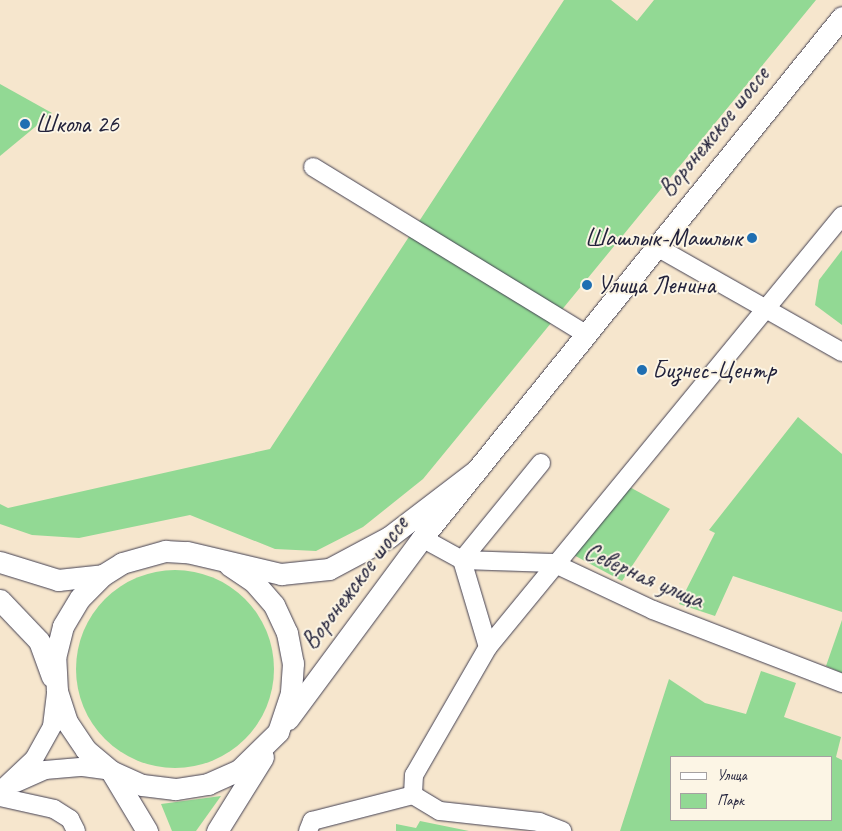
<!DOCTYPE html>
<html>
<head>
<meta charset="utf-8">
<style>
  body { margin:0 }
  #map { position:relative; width:842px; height:831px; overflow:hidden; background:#f6e6cd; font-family:Caveat,sans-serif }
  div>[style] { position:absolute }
  .green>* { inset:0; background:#92d994 }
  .round { border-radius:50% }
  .roads { filter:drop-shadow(0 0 1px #423f51) drop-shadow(0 0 1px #423f51) }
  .minor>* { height:18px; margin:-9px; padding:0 9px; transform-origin:9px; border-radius:9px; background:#fff }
  .major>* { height:21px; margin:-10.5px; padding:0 10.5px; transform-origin:10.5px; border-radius:10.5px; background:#fff }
  .dots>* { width:14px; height:14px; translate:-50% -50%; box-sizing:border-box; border:2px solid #fcf5e5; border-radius:50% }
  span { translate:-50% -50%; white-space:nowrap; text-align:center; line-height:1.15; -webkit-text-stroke:4px #fcf5e5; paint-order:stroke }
  .poi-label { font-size:25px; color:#22223b }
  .left { translate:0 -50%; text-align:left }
  .right { translate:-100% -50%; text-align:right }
  .street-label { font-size:25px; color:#22223b }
  .legend { position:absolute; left:670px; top:756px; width:162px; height:65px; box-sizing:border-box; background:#fcf5e5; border:1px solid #a5a1a1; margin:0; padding:6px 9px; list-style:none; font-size:15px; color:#22223b }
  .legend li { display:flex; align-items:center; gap:10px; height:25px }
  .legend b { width:25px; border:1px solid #a5a1a1 }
</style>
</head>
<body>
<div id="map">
  <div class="green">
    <div style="clip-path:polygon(564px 0,611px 0,637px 21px,654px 0,816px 0,423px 479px,363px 527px,316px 551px,275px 549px,190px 515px,79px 538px,32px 535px,0 524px,0 504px,8px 508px,270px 449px)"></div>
    <div style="clip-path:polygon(0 84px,52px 113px,0 156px)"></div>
    <div style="clip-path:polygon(842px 250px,842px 325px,815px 305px,819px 280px)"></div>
    <div style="clip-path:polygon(798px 417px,842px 454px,842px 612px,733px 576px,715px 616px,679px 604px,715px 533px,709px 530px)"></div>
    <div style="clip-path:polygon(624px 484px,670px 509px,622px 581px,570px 553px)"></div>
    <div class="round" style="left:76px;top:570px;width:198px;height:198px"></div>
    <div style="clip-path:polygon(842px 620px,842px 673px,826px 666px)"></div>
    <div style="clip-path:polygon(evenodd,761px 671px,796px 683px,784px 717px,841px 737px,836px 757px,842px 760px,842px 831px,620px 831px,669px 679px,705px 703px,746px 714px,761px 671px,671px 757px,831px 757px,831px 820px,671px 820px,671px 757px)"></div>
    <div style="clip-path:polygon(221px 796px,196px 831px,172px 831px,161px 804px)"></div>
    <div style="clip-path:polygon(420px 821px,469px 831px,396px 831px,396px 824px,416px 828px)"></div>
  </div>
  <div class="roads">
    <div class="minor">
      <div style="left:313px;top:167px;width:320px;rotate:31.5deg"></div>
      <div style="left:657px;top:247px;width:213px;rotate:29.6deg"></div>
      <div style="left:541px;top:463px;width:125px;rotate:129.2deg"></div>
      <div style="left:462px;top:560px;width:91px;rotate:73.4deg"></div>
      <div style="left:488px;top:647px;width:148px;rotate:120deg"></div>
      <div style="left:414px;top:775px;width:20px;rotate:93deg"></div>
      <div style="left:413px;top:795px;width:31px;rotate:31deg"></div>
      <div style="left:440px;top:811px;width:100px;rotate:6.3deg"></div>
      <div style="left:539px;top:822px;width:25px;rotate:21deg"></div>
      <div style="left:422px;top:538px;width:46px;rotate:28.8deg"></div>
      <div style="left:462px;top:560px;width:91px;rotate:1.9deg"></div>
      <div style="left:553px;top:563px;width:110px;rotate:25.2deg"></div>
      <div style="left:653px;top:610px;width:203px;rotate:21.1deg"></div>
      <div style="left:488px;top:647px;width:558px;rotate:-50.6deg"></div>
      <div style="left:16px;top:783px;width:32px;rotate:-24deg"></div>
      <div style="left:45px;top:770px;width:38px;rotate:-5deg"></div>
      <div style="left:83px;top:767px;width:28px;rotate:8deg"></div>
      <div style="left:0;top:791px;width:47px;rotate:-43.3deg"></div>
      <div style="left:34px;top:759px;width:38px;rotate:-61deg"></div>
      <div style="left:52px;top:726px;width:35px;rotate:-83deg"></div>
      <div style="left:0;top:797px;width:55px;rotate:12.5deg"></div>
      <div style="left:54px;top:809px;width:19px;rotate:32deg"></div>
      <div style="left:70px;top:819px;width:13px;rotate:63deg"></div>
      <div style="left:308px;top:831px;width:11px;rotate:-68deg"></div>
      <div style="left:312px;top:821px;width:104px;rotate:-14.4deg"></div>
    </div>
    <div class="major">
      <div style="left:0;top:562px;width:61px;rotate:17.2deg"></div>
      <div style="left:58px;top:580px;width:45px;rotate:-6.3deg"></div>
      <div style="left:229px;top:565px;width:30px;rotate:34deg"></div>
      <div style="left:254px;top:582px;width:30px;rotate:49deg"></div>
      <div style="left:274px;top:605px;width:31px;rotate:65deg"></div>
      <div style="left:287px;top:633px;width:31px;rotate:79deg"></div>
      <div style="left:293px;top:663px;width:30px;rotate:94deg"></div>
      <div style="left:291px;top:693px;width:41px;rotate:108.4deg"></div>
      <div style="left:278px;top:732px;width:54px;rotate:135.7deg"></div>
      <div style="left:239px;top:770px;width:34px;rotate:156deg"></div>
      <div style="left:208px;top:784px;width:33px;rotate:171deg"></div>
      <div style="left:175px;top:789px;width:33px;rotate:-173deg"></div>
      <div style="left:142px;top:785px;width:34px;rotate:-156deg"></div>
      <div style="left:111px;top:771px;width:33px;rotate:-140deg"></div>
      <div style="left:86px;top:750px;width:34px;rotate:-124deg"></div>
      <div style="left:67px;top:722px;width:33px;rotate:-108deg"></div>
      <div style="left:57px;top:691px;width:33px;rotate:-93deg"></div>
      <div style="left:55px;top:658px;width:33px;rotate:-76deg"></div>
      <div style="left:63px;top:626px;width:33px;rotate:-59deg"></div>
      <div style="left:80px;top:598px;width:33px;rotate:-45deg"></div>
      <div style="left:103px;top:575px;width:22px;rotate:-32deg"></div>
      <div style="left:122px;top:563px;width:45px;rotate:-15.6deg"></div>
      <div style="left:165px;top:551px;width:22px;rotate:3deg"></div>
      <div style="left:187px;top:552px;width:97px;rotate:13.2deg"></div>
      <div style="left:281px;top:574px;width:48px;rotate:-5.9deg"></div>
      <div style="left:329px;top:569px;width:68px;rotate:-28.1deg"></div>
      <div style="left:389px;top:537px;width:112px;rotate:-37.4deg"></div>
      <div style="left:0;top:600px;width:57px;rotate:46.4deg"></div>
      <div style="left:39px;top:641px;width:38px;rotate:70deg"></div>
      <div style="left:288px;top:719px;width:225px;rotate:-53.5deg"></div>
      <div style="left:422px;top:538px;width:669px;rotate:-51.13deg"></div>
      <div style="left:111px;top:771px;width:70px;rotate:59deg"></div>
      <div style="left:217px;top:831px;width:87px;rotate:-58.1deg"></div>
    </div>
  </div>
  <div class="dots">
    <div style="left:25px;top:124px;background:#1f6fb2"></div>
    <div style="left:752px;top:238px;background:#1f6fb2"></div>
    <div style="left:587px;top:285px;background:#1f6fb2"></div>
    <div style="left:642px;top:370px;background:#1f6fb2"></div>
  </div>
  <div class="poi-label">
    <span class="left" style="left:35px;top:124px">Школа 26</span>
    <span class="right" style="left:742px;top:238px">Шашлык-Машлык</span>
    <span class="left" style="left:597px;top:285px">Улица Ленина</span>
    <span class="left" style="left:652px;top:370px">Бизнес-Центр</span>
  </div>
  <div class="street-label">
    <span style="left:714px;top:132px;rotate:-51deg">Воронежское шоссе</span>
    <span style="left:644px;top:576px;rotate:24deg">Северная улица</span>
    <span style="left:355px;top:583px;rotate:-53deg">Воронежское шоссе</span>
  </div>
  <ul class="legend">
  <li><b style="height:6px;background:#fff"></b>Улица</li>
  <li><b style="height:14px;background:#92d994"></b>Парк</li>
  </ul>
</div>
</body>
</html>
